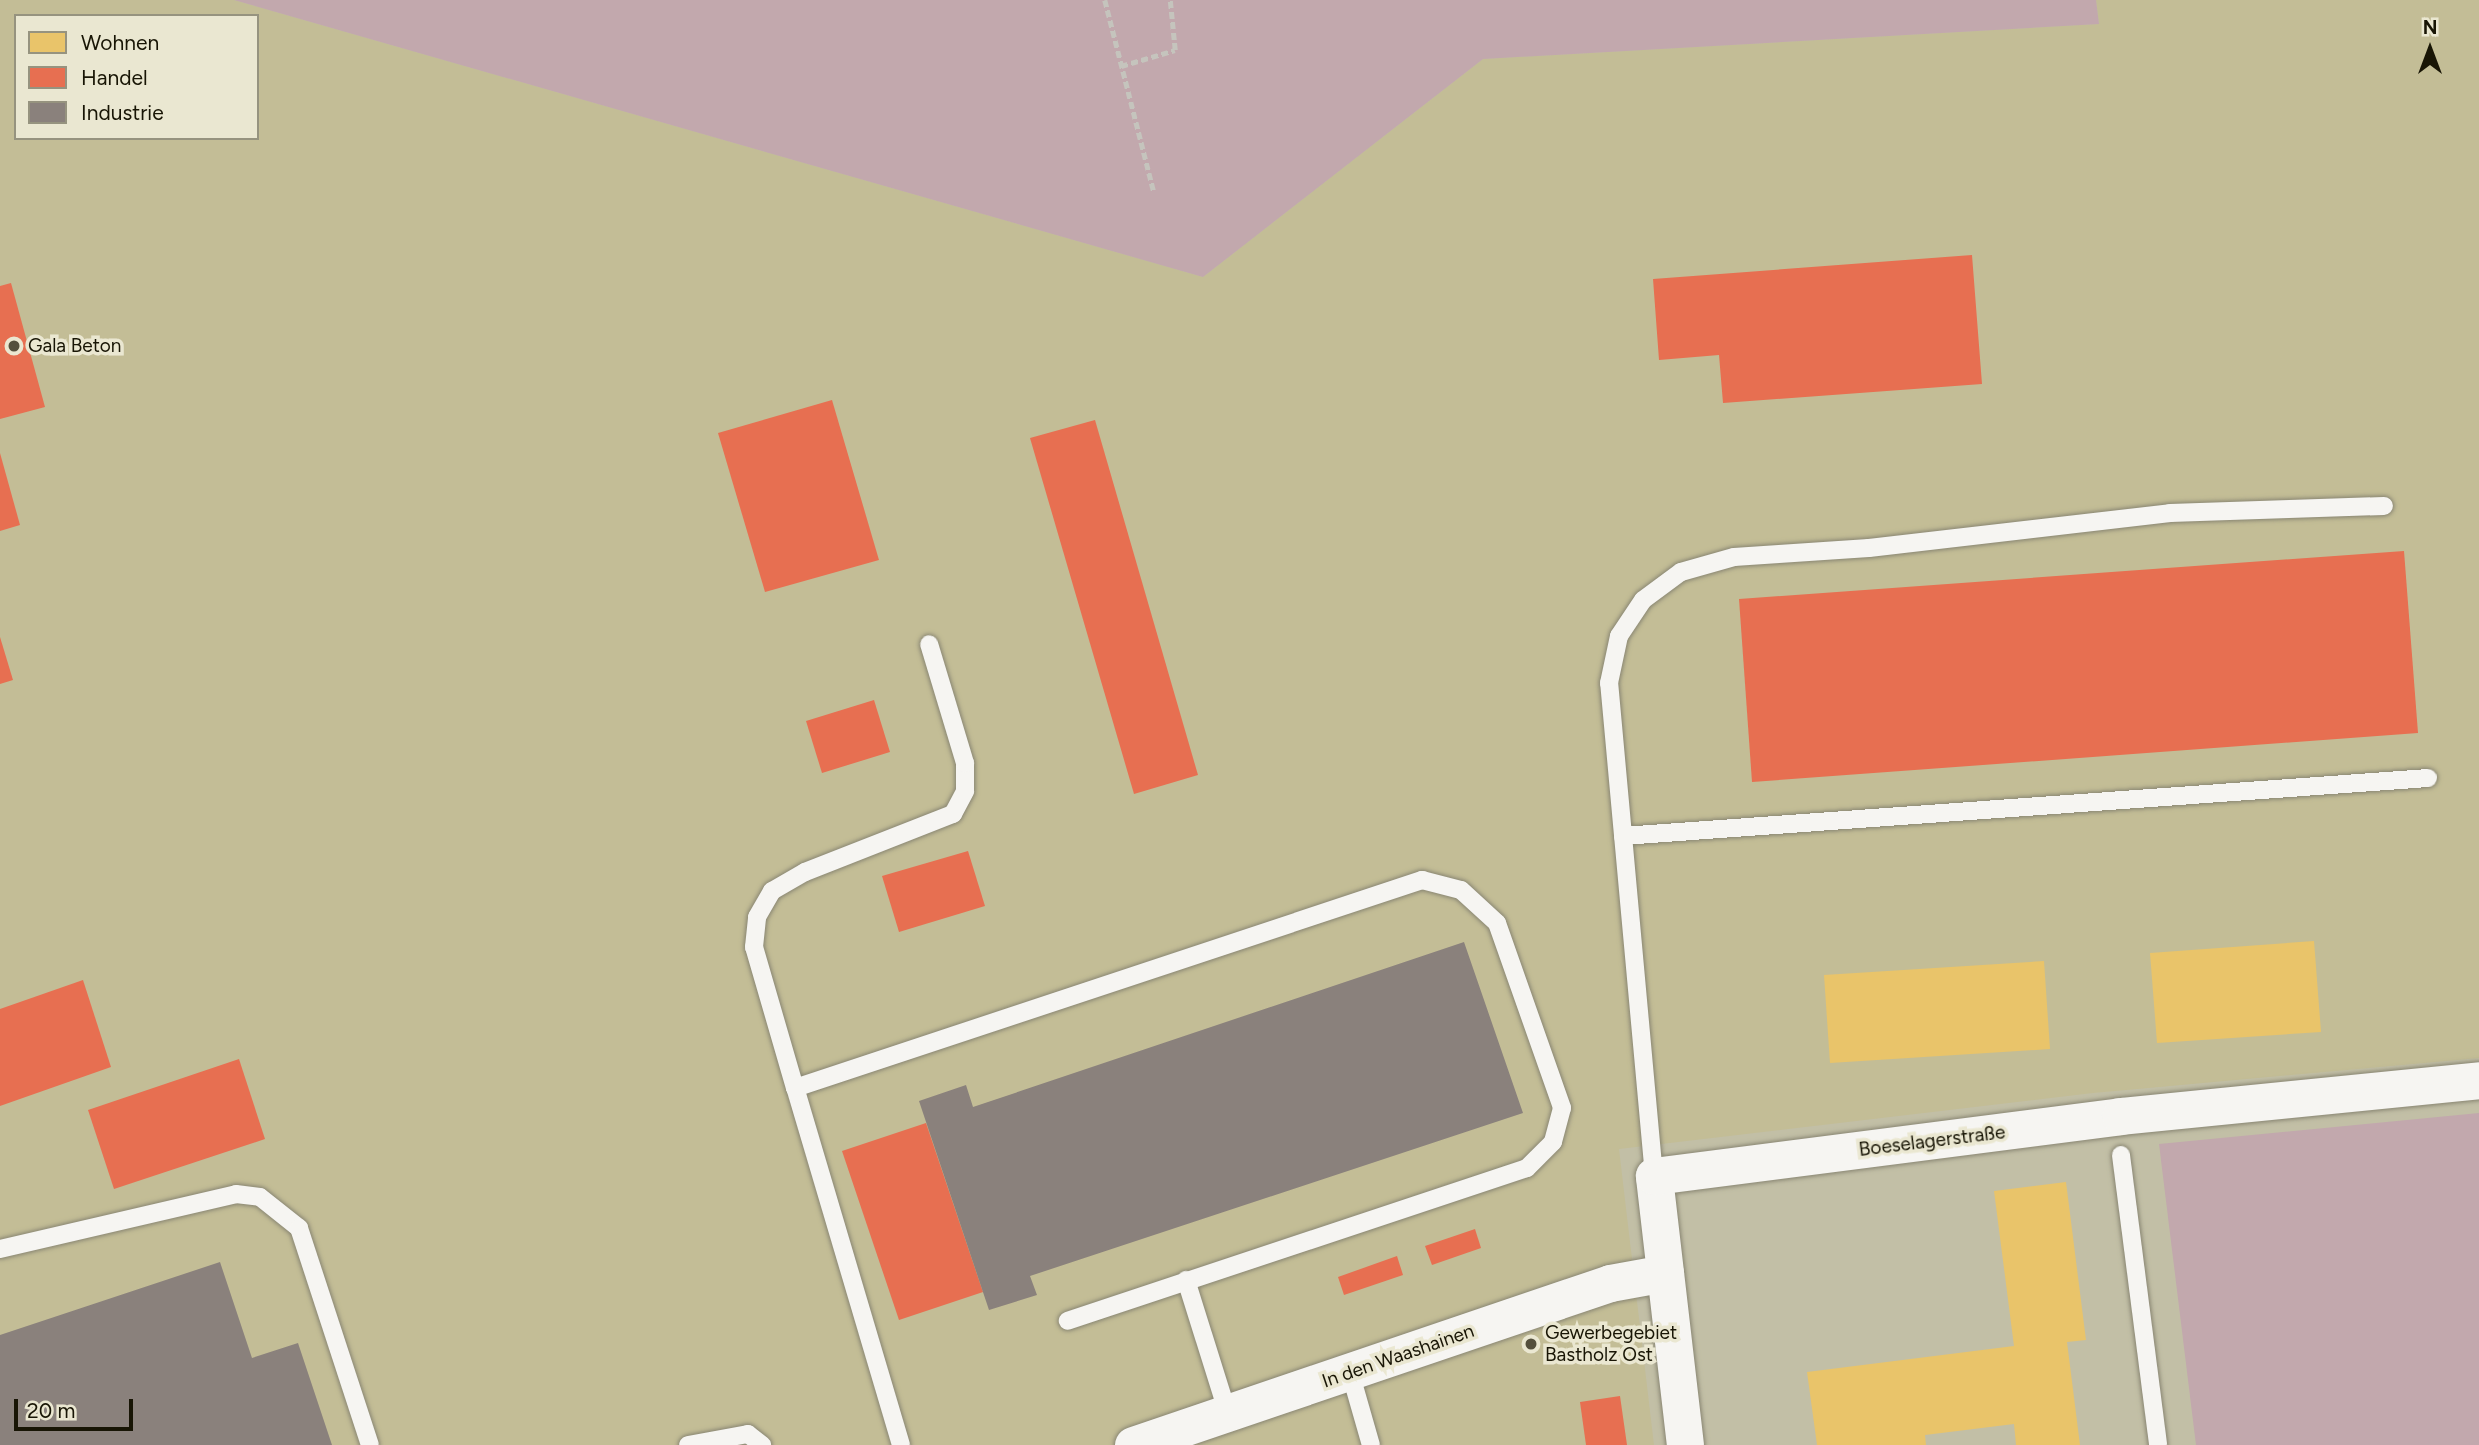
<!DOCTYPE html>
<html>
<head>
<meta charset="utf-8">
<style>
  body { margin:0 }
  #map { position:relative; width:2479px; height:1445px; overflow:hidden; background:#c2bfa6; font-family:Figtree,sans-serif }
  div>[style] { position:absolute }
  .built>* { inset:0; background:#c3bd96 }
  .green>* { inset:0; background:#c2a8ad }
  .homes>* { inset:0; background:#e9c46a }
  .shops>* { inset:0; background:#e76f51 }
  .industry>* { inset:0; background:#8a817c }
  .path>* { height:4.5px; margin-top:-2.25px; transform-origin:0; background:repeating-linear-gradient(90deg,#c5c4bd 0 7px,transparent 0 10.5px) }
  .roads { filter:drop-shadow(0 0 2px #898673) drop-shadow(0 0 2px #898673) }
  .service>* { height:18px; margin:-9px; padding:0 9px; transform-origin:9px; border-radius:9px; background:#f6f5f2 }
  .minor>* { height:37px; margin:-18.5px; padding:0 18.5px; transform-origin:18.5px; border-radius:18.5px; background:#f6f5f2 }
  .dots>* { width:19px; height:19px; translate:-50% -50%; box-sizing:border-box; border:4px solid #eae7d1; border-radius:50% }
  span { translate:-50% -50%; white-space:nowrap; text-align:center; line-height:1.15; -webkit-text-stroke:7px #eae7d1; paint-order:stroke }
  .poi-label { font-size:19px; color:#181505 }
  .left { translate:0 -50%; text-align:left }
  .street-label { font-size:19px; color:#181505 }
  .legend { position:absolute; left:14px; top:14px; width:245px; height:126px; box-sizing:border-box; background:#eae7d1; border:2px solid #96937f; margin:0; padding:9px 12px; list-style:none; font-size:21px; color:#181505 }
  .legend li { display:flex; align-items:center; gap:14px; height:35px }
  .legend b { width:35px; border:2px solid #96937f }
  .north { position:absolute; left:2395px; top:14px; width:70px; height:70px; -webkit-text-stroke:5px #eae7d1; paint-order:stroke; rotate:0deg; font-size:19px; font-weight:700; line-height:28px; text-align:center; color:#181505 }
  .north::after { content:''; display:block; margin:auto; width:24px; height:32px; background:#181505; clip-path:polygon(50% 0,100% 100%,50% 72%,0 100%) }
  .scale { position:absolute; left:14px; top:1399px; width:119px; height:32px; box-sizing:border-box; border:4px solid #181505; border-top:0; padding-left:9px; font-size:21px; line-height:24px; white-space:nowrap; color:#181505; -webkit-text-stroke:5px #eae7d1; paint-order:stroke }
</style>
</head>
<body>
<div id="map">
  <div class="built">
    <div style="clip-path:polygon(evenodd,0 0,234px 0,1203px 277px,1483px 59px,2099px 24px,2096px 0,2479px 0,2479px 1058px,2093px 1093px,1619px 1149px,1654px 1445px,0 1445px,0 0,16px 16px,257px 16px,257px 138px,16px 138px,16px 16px)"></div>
  </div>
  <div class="green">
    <div style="clip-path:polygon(234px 0,2096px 0,2099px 24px,1483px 59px,1203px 277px)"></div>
    <div style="clip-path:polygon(2479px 1113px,2479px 1445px,2196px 1445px,2159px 1144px)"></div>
  </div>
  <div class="homes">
    <div style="clip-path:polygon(2314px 941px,2321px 1032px,2157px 1043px,2150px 953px)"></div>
    <div style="clip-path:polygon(2044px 961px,2050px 1049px,1830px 1063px,1824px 975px)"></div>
    <div style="clip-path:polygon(2066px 1182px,2086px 1340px,2067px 1342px,2080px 1445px,2016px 1445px,2014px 1424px,1925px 1435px,1926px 1445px,1817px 1445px,1807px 1372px,2014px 1346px,1994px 1191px)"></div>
  </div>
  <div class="shops">
    <div style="clip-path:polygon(1972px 255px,1982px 384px,1723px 403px,1719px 355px,1659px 360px,1653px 279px)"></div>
    <div style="clip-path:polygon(11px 283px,45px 407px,0 419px,0 286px)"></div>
    <div style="clip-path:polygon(832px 400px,879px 560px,765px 592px,718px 433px)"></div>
    <div style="clip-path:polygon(1095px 420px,1198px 775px,1134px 794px,1030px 438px)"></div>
    <div style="clip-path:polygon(0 453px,20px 525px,0 531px)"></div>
    <div style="clip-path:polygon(2404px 551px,2418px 733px,1752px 782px,1739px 599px)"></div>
    <div style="clip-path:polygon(0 637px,13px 680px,0 684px)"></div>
    <div style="clip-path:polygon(874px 700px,890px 752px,822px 773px,806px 721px)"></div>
    <div style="clip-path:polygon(968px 851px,985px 906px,899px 932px,882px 876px)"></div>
    <div style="clip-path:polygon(83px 980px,111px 1067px,0 1106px,0 1009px)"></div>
    <div style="clip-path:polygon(239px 1059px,265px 1139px,114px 1189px,88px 1110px)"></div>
    <div style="clip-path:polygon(926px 1123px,983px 1292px,899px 1320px,842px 1151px)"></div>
    <div style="clip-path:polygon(1475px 1229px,1481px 1248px,1432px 1265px,1425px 1246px)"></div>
    <div style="clip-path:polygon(1397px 1256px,1403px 1275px,1344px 1295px,1338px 1277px)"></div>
    <div style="clip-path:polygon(1620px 1396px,1627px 1445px,1586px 1445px,1580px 1402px)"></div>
  </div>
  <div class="industry">
    <div style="clip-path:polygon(1464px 942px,1523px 1113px,1030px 1276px,1037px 1295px,989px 1310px,919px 1101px,966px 1085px,973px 1107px)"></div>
    <div style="clip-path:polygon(220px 1262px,252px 1358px,298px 1343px,332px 1445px,0 1445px,0 1335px)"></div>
  </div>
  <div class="path">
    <div style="left:1105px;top:0;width:198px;rotate:75.7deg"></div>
    <div style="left:1121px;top:66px;width:56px;rotate:-16.5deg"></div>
    <div style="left:1175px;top:50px;width:50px;rotate:-95.7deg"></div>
  </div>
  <div class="roads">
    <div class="service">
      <div style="left:1623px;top:836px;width:807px;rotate:-4.12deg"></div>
      <div style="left:795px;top:1088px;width:147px;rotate:-106.2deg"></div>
      <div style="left:754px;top:947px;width:30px;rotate:-84deg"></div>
      <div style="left:757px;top:917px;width:30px;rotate:-60deg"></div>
      <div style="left:772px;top:891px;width:38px;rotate:-30deg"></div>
      <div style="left:805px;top:872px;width:159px;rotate:-21.4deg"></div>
      <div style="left:953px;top:814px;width:26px;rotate:-62deg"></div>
      <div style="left:965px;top:791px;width:28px;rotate:-90deg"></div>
      <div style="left:965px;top:763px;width:124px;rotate:-106.8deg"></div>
      <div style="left:2121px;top:1155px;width:292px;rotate:82.7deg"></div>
      <div style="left:1654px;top:1176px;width:495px;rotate:-95.2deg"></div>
      <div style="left:1609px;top:683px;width:48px;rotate:-78deg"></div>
      <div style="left:1619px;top:636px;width:43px;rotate:-56.3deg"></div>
      <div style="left:1643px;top:600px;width:47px;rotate:-36.4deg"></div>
      <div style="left:1681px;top:572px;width:55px;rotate:-15.8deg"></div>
      <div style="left:1734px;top:557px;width:135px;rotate:-3.8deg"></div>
      <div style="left:1869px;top:548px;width:303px;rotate:-6.6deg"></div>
      <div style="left:2170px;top:513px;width:214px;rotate:-1.9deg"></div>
      <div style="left:0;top:1249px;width:242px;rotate:-13.1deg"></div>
      <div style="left:236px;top:1194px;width:24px;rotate:7deg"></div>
      <div style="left:260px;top:1197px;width:50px;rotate:38.5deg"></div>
      <div style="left:299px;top:1228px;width:228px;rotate:71.9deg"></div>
      <div style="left:1186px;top:1280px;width:140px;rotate:72.6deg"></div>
      <div style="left:1350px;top:1372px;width:76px;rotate:74deg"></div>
      <div style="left:688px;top:1445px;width:61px;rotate:-10.4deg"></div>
      <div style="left:748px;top:1434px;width:18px;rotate:38deg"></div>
      <div style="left:901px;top:1445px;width:372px;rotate:-106.5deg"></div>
      <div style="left:795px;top:1088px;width:661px;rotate:-18.35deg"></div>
      <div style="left:1422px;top:880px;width:40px;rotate:14.4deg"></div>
      <div style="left:1461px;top:890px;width:49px;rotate:42.5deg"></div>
      <div style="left:1497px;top:923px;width:196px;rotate:70.6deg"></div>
      <div style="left:1562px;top:1108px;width:35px;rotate:105deg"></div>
      <div style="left:1553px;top:1142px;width:37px;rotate:135deg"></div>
      <div style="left:1527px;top:1168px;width:484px;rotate:161.6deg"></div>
    </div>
    <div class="minor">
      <div style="left:1133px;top:1445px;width:504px;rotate:-18.76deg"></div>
      <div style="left:1610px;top:1283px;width:56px;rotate:-10.3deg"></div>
      <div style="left:1685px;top:1445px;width:271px;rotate:-96.6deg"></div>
      <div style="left:1654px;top:1176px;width:470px;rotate:-7.3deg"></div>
      <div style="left:2120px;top:1116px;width:361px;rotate:-5.7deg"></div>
    </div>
  </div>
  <div class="dots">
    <div style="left:14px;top:346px;background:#54503d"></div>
    <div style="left:1531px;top:1344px;background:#54503d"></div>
  </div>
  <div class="poi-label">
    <span class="left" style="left:28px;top:346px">Gala Beton</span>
    <span class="left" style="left:1545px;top:1344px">Gewerbegebiet<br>Bastholz Ost</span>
  </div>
  <div class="street-label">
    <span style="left:1932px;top:1141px;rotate:-7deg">Boeselagerstraße</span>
    <span style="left:1398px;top:1356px;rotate:-19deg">In den Waashainen</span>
  </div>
  <ul class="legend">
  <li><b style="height:19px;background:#e9c46a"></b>Wohnen</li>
  <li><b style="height:19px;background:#e76f51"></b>Handel</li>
  <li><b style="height:19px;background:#8a817c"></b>Industrie</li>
  </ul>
  <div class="north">N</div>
  <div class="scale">20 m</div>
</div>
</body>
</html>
